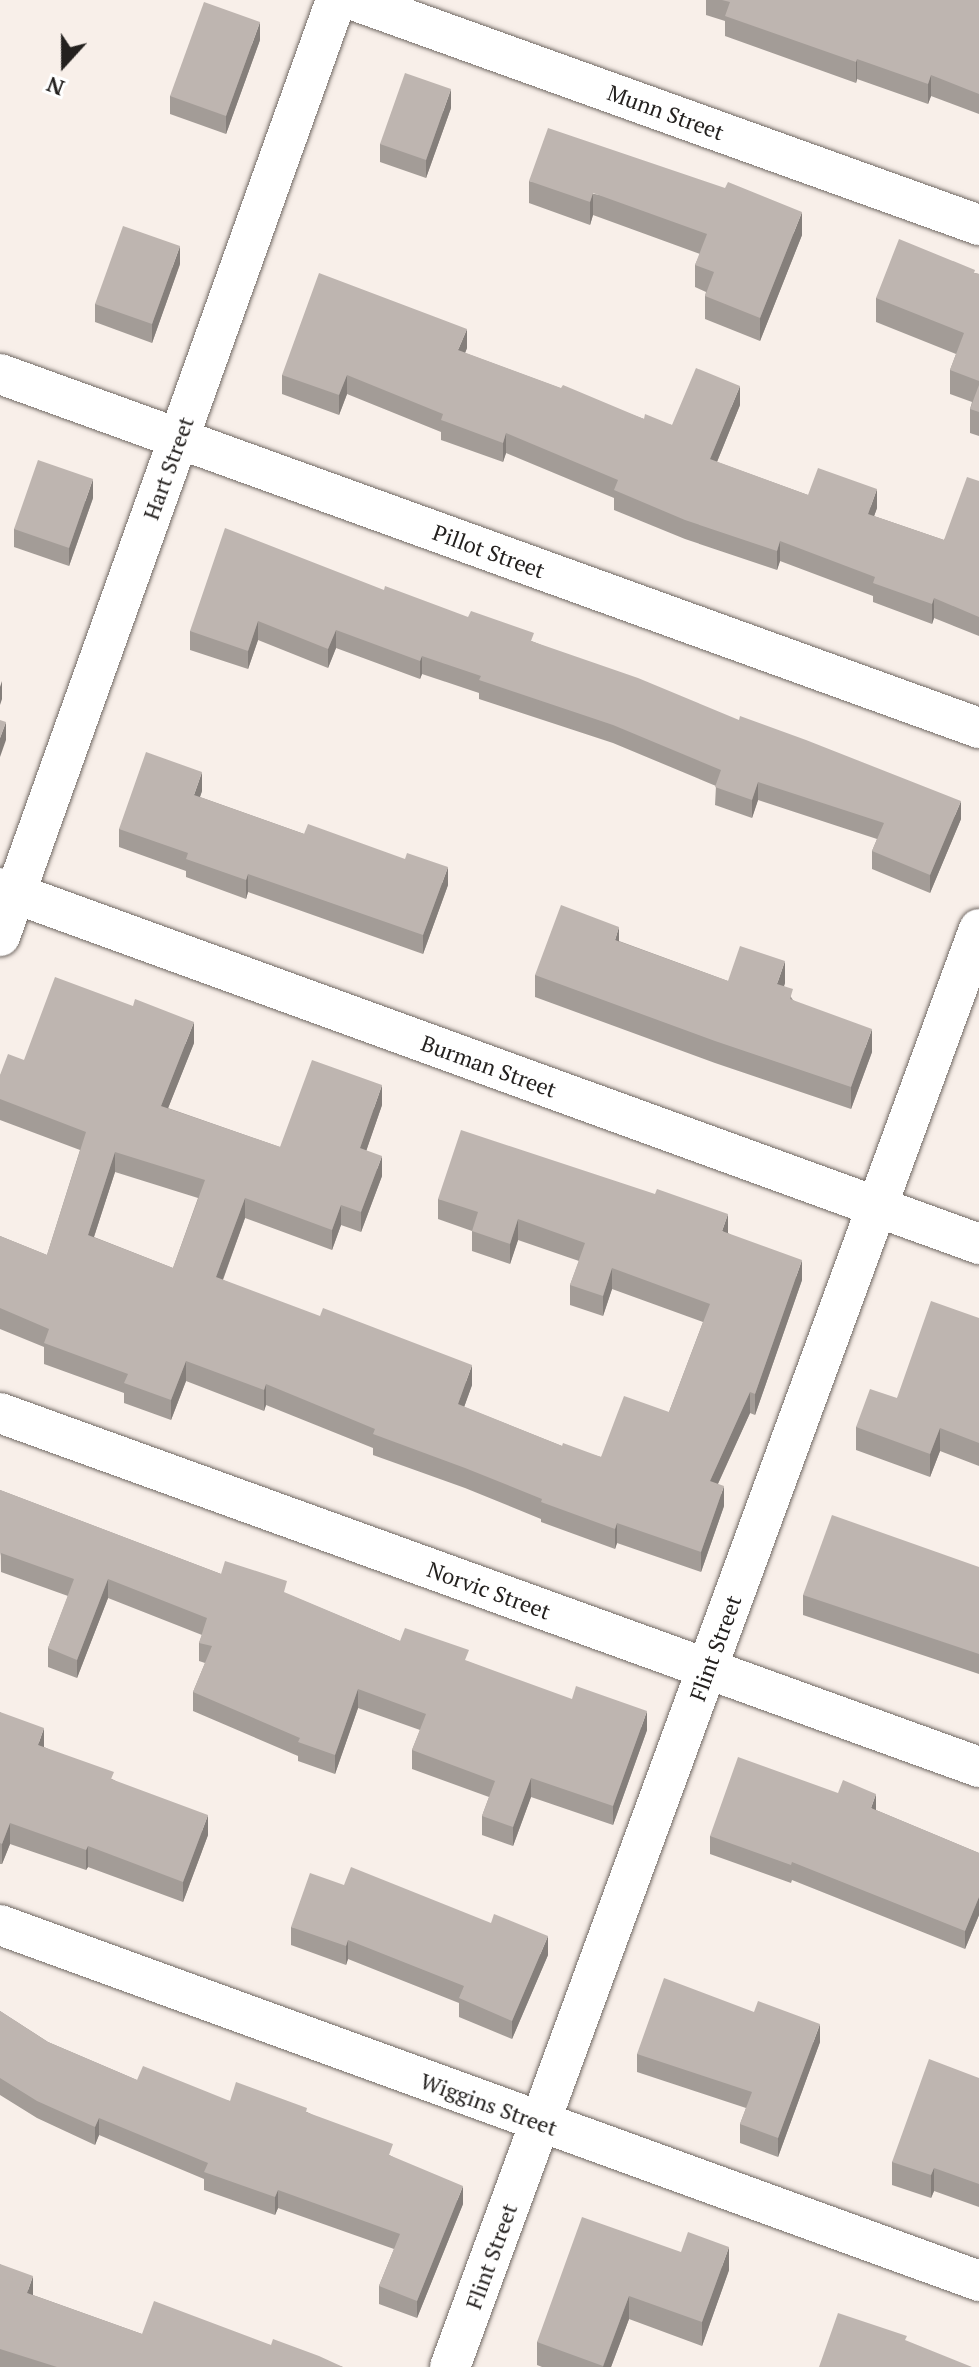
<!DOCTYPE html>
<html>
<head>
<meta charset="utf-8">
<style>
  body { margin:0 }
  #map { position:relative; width:979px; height:2367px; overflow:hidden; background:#f8efe9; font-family:"PT Serif",serif }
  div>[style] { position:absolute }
  .roads { filter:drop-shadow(0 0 2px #706863) drop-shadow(0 0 2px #706863) }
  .street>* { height:40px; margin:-20px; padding:0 20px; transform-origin:20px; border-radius:20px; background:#fff }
  .wall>* { inset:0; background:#a39c97 }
  .shaded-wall>* { inset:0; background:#857f7b }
  .building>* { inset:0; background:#beb5b0 }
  span { translate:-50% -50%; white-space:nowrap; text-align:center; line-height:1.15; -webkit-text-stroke:8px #fff; paint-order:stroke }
  .street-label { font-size:22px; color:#24211f }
  .north { position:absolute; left:24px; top:24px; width:80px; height:80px; -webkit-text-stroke:6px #fff; paint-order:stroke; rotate:201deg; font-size:22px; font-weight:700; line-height:32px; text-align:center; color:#24211f }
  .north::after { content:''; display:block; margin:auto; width:28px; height:36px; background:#24211f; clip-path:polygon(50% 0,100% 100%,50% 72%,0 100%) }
</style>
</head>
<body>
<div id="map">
  <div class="roads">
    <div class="street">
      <div style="left:353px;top:0;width:665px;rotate:19.77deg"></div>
      <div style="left:0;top:374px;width:1041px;rotate:19.88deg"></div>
      <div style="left:0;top:888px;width:1042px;rotate:19.98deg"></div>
      <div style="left:0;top:936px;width:994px;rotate:-70.25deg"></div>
      <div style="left:0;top:1413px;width:1041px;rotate:19.88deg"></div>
      <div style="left:0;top:1925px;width:1042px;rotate:19.98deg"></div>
      <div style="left:450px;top:2367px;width:1532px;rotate:-69.8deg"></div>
    </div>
  </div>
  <div class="wall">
    <div style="clip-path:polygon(706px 0,979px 0,979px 114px,931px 96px,928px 104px,857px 79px,856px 83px,725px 36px,725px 21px,706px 15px)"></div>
    <div style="clip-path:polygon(260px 40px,226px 134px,170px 114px,170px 96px)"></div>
    <div style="clip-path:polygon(451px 108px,426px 178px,380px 162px,380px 144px)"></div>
    <div style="clip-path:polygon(529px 181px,802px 235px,760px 341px,705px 319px,705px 296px,706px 292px,695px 287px,695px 265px,700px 254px,593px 215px,590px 225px,529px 203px)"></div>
    <div style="clip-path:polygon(180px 264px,152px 343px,95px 322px,95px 304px)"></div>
    <div style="clip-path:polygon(975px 273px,979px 274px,979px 436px,970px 433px,970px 409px,972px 402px,950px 394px,950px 370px,956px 354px,876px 322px,876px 298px)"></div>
    <div style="clip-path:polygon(467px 348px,465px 353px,644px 419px,672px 425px,740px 405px,717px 462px,808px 495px,877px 508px,874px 516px,944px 540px,979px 481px,979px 636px,934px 618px,932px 624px,873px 602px,873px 596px,780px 561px,777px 570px,685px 539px,614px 510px,614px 498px,506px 453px,503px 462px,441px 440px,441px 432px,347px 394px,339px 415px,282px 394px,282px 375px)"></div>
    <div style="clip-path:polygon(93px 498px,69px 566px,14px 547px,14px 529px)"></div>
    <div style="clip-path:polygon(384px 590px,534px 642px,961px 819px,930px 893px,872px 869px,872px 851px,877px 839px,758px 800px,752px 818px,715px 805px,716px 786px,613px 743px,479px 699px,479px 693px,422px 674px,420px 679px,336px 648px,328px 668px,258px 640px,248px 669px,190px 650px,190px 631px)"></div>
    <div style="clip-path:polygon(202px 791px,200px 797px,448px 885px,423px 954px,248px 892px,246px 899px,186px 877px,186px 871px,119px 847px,119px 829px)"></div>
    <div style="clip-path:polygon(619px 941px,728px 981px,785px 983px,784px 986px,793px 1000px,872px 1052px,851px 1109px,715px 1063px,535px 997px,535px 975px)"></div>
    <div style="clip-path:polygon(evenodd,194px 1043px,168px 1108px,280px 1147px,382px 1105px,366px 1151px,382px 1176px,361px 1232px,341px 1225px,332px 1250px,245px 1218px,223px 1280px,472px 1385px,464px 1407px,562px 1446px,601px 1457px,669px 1412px,703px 1322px,612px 1289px,603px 1316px,570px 1305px,570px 1285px,579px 1261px,518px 1240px,510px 1264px,472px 1251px,472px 1231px,438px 1219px,438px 1199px,728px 1233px,802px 1280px,755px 1415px,750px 1413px,718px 1484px,724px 1506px,701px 1572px,617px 1543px,615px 1549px,541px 1522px,541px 1519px,465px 1488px,373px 1455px,373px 1448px,266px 1405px,264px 1411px,186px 1381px,171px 1420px,124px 1403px,124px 1393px,44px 1364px,44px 1347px,0 1329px,0 1236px,47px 1255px,80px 1150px,0 1120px,0 1075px,24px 1060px,194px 1043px,115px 1172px,198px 1198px,173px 1268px,94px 1237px,115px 1172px)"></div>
    <div style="clip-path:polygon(979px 1318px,979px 1466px,940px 1451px,930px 1477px,856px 1450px,856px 1427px,897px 1398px)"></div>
    <div style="clip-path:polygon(0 1490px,221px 1574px,287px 1594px,400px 1641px,469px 1662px,647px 1730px,613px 1825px,531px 1797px,513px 1846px,482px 1835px,482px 1816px,489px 1797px,412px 1769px,412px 1750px,420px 1730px,358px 1708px,335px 1774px,298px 1761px,298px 1756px,193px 1711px,193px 1692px,205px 1663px,199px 1661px,199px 1643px,202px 1635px,108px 1598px,77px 1678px,48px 1667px,48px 1648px,68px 1596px,1px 1572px)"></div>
    <div style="clip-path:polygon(979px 1567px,979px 1674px,803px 1615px,803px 1595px)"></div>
    <div style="clip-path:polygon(0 1712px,44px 1747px,114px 1780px,208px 1835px,183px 1902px,88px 1867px,86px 1870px,10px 1844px,2px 1864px,0 1864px)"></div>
    <div style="clip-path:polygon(876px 1810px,979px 1853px,979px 1915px,965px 1949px,792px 1880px,791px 1883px,710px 1854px,710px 1836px)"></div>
    <div style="clip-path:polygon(291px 1927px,548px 1955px,512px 2039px,459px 2017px,459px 2003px,348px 1959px,346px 1965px,291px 1945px)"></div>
    <div style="clip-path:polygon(0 2011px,48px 2042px,137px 2080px,230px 2101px,307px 2112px,393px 2157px,463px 2204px,417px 2318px,379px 2304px,379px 2286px,394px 2249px,278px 2208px,275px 2215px,204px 2190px,204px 2179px,99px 2135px,95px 2145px,37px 2118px,0 2095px)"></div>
    <div style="clip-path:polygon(820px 2042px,778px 2157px,740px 2143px,740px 2124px,746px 2108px,637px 2072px,637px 2054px)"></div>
    <div style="clip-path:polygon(979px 2078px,979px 2207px,934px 2191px,931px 2198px,892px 2185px,892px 2162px)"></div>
    <div style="clip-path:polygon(681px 2252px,729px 2270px,702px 2346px,629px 2319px,611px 2367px,542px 2367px,537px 2365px,537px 2342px)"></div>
    <div style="clip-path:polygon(0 2264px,33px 2295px,142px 2334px,271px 2345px,343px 2367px,0 2367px)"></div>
  </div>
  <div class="shaded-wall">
    <div style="clip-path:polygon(260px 22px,260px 40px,226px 134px,226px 116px)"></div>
    <div style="clip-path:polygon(857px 59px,857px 79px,856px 83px,856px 62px)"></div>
    <div style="clip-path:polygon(931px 75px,931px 96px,928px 104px,928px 84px)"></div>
    <div style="clip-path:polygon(451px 89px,451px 108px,426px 178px,426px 160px)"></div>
    <div style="clip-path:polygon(593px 193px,593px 215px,590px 225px,590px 202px)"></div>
    <div style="clip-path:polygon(802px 212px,802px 235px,760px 341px,760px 318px)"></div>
    <div style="clip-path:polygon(180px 246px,180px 264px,152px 343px,152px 324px)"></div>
    <div style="clip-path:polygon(467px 329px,467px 348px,458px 370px,458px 350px)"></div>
    <div style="clip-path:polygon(347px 375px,347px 394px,339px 415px,339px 395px)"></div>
    <div style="clip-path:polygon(740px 386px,740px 405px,710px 479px,710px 459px)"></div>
    <div style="clip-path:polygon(506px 433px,506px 453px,503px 462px,503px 443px)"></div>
    <div style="clip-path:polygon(93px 479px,93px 498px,69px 566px,69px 548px)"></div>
    <div style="clip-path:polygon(877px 489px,877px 508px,868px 533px,868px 514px)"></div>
    <div style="clip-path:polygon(780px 541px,780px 561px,777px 570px,777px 551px)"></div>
    <div style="clip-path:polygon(934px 598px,934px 618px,932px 624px,932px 604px)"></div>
    <div style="clip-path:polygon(258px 621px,258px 640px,248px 669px,248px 651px)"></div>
    <div style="clip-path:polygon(336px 630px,336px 648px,328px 668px,328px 649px)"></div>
    <div style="clip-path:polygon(422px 656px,422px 674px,420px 679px,420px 661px)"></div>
    <div style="clip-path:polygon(2px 681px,2px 699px,0 705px,0 687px)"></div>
    <div style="clip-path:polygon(6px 722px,6px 740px,0 757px,0 738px)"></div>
    <div style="clip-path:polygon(202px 772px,202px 791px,194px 813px,194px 795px)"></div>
    <div style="clip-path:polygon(758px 782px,758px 800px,752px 818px,752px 800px)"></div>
    <div style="clip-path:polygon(961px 801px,961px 819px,930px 893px,930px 875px)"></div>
    <div style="clip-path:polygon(448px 867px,448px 885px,423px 954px,423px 935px)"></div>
    <div style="clip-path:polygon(248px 874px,248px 892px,246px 899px,246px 880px)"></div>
    <div style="clip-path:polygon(619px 927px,619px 949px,615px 940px)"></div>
    <div style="clip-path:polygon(785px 961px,785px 983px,777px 1006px,777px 984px)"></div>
    <div style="clip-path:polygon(194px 1022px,194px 1043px,161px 1126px,161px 1106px)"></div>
    <div style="clip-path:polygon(872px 1029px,872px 1052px,851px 1109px,851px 1087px)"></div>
    <div style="clip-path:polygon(382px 1085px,382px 1105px,360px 1169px,360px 1148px)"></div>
    <div style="clip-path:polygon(115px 1152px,115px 1172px,88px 1255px,88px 1235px)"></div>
    <div style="clip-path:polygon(382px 1156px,382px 1176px,361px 1232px,361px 1212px)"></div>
    <div style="clip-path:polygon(245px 1198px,245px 1218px,216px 1298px,216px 1277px)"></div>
    <div style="clip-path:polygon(341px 1205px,341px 1225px,332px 1250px,332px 1230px)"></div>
    <div style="clip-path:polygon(728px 1214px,728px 1235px,722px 1231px)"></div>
    <div style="clip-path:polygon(518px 1219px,518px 1240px,510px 1264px,510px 1244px)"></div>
    <div style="clip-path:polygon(802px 1260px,802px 1280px,755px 1415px,755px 1394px)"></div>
    <div style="clip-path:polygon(612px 1268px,612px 1289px,603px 1316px,603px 1296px)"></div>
    <div style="clip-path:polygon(186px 1361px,186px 1381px,171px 1420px,171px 1400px)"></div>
    <div style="clip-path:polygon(472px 1365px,472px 1385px,458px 1424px,458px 1404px)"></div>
    <div style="clip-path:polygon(266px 1384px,266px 1405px,264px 1411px,264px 1390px)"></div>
    <div style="clip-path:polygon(750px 1392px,750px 1413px,710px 1501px,710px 1481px)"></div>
    <div style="clip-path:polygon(940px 1428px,940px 1451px,930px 1477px,930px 1454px)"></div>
    <div style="clip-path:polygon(724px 1486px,724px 1506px,701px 1572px,701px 1552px)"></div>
    <div style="clip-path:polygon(617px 1523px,617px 1543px,615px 1549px,615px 1529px)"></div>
    <div style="clip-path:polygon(108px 1579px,108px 1598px,77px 1678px,77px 1660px)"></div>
    <div style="clip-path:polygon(358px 1689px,358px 1708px,335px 1774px,335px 1755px)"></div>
    <div style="clip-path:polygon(647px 1711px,647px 1730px,613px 1825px,613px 1806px)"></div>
    <div style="clip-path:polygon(44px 1728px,44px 1748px,38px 1745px)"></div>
    <div style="clip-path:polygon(531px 1778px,531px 1797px,513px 1846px,513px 1827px)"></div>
    <div style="clip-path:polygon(876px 1794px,876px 1812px,871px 1808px)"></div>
    <div style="clip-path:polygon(208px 1815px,208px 1835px,183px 1902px,183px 1882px)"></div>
    <div style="clip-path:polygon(10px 1823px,10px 1844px,2px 1864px,2px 1844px)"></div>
    <div style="clip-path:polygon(88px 1846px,88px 1867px,86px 1870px,86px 1850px)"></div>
    <div style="clip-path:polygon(979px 1897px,979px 1915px,965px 1949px,965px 1931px)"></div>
    <div style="clip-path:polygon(548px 1936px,548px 1955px,512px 2039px,512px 2021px)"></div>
    <div style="clip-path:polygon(348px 1940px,348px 1959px,346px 1965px,346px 1946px)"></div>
    <div style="clip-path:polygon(820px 2024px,820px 2042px,778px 2157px,778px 2138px)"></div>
    <div style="clip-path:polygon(99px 2118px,99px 2135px,95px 2145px,95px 2127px)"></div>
    <div style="clip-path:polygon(934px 2168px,934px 2191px,931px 2198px,931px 2175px)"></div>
    <div style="clip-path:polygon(463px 2186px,463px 2204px,417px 2318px,417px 2301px)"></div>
    <div style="clip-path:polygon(278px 2190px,278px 2208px,275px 2215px,275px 2197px)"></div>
    <div style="clip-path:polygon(729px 2247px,729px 2270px,702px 2346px,702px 2322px)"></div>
    <div style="clip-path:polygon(33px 2276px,33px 2296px,27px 2293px)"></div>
    <div style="clip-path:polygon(629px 2296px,629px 2319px,611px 2367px,603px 2367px)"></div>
  </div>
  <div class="building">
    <div style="clip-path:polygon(722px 0,979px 0,979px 94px,931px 75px,928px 84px,857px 59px,856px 62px,725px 16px,730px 2px)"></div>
    <div style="clip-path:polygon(204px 2px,260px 22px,226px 116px,170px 96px)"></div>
    <div style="clip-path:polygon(405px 73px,451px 89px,426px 160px,380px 144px)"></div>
    <div style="clip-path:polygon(548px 128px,725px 188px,728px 182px,802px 212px,760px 318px,705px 296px,714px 272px,695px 265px,707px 234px,593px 193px,590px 202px,529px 181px)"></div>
    <div style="clip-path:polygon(123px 226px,180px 246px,152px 324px,95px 304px)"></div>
    <div style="clip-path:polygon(899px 239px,975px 270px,974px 273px,979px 274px,979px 381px,950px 370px,964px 333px,876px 298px)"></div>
    <div style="clip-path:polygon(319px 273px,467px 329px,458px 350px,561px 388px,563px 385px,644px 419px,645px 414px,672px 425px,696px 368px,740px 386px,710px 459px,808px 495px,818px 468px,877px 489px,868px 514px,944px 540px,967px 477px,979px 481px,979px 617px,934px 598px,932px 604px,873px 583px,875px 577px,780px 541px,777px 551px,685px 520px,614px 490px,618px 480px,506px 433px,503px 443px,441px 420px,443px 414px,347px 375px,339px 395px,282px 375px)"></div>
    <div style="clip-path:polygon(979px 385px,979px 412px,970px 409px)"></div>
    <div style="clip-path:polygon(38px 460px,93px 479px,69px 548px,14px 529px)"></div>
    <div style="clip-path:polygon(225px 528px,384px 590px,385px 586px,468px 617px,471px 611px,534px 633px,531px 641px,638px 678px,739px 720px,740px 716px,806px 740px,961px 801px,930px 875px,872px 851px,884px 823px,758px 782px,752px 800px,715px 787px,721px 770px,613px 725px,479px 680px,481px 676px,422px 656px,420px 661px,336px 630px,328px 649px,258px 621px,248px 651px,190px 631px)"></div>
    <div style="clip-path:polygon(0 720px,6px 722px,0 738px)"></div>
    <div style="clip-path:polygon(146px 752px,202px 772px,194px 795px,304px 834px,308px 824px,405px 859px,407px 853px,448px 867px,423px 935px,248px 874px,246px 880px,186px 859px,188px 853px,119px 829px)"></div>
    <div style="clip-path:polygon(561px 905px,619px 927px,615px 940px,728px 981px,740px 946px,785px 961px,777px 984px,793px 989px,790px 999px,872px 1029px,851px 1087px,715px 1041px,535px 975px)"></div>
    <div style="clip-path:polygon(evenodd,55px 977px,133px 1006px,135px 999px,194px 1022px,161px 1106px,280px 1147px,312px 1060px,382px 1085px,360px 1148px,382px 1156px,361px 1212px,341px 1205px,332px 1230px,245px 1198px,216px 1277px,320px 1316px,323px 1308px,472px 1365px,458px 1404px,562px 1446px,563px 1443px,601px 1457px,624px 1396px,669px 1412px,710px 1304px,612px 1268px,603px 1296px,570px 1285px,585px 1243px,518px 1219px,510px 1244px,472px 1231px,478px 1212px,438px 1199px,461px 1130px,655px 1194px,657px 1189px,728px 1214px,722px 1231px,802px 1260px,755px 1394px,750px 1392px,710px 1481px,724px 1486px,701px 1552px,617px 1523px,615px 1529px,541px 1502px,542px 1499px,465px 1468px,373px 1434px,375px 1429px,266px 1384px,264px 1390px,186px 1361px,171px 1400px,124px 1383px,128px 1374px,44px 1343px,49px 1329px,0 1308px,0 1236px,47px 1255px,86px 1132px,0 1099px,0 1075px,8px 1054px,24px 1060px,55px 977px,115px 1152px,205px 1180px,173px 1268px,88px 1235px,115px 1152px)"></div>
    <div style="clip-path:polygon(931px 1301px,979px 1318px,979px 1443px,940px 1428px,930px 1454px,856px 1427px,870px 1389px,897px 1398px)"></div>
    <div style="clip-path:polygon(0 1490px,221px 1574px,225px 1561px,287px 1581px,284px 1592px,400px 1641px,405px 1628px,469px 1650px,465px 1660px,572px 1699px,576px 1686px,647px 1711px,613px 1806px,531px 1778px,513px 1827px,482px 1816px,495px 1781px,412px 1750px,426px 1714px,358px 1689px,335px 1755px,298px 1742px,300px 1738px,193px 1692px,212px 1646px,199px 1643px,207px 1618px,108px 1579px,77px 1660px,48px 1648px,74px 1579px,1px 1553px,0 1556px)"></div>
    <div style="clip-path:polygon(832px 1515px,979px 1567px,979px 1654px,803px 1595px)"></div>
    <div style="clip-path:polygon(0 1712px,44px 1728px,38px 1745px,114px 1772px,111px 1779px,208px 1815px,183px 1882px,88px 1846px,86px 1850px,10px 1823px,2px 1844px,0 1843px)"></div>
    <div style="clip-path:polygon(738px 1757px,838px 1793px,843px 1780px,876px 1794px,871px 1808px,979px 1853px,979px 1897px,965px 1931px,792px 1862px,791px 1865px,710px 1836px)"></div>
    <div style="clip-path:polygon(351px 1867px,491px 1923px,494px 1914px,548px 1936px,512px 2021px,459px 1998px,464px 1986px,348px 1940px,346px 1946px,291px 1927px,310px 1873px,344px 1885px)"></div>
    <div style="clip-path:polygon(664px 1978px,754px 2012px,758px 2001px,820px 2024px,778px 2138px,740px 2124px,752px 2092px,637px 2054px)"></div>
    <div style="clip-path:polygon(0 2011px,48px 2042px,137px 2080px,143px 2066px,230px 2101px,236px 2082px,307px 2108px,306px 2112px,393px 2144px,389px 2155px,463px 2186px,417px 2301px,379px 2286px,400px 2234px,278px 2190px,275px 2197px,204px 2172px,208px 2163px,99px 2118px,95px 2127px,37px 2101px,0 2078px)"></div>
    <div style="clip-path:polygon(929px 2059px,979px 2078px,979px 2184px,934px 2168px,931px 2175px,892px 2162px)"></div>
    <div style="clip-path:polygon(582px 2217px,681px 2252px,688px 2232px,729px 2247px,702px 2322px,629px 2296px,603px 2366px,537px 2342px)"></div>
    <div style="clip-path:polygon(0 2264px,33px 2276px,27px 2293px,142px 2334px,154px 2301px,271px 2345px,273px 2339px,319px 2356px,343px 2367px,57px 2367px,0 2349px)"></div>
    <div style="clip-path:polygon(838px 2313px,907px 2336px,905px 2340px,972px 2367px,819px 2367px)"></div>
  </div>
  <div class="street-label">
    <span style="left:666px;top:112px;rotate:20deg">Munn Street</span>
    <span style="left:168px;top:468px;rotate:-70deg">Hart Street</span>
    <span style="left:489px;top:551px;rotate:20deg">Pillot Street</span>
    <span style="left:489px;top:1066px;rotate:20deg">Burman Street</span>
    <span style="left:489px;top:1590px;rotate:20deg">Norvic Street</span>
    <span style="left:715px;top:1648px;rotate:-70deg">Flint Street</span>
    <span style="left:489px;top:2104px;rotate:20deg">Wiggins Street</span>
    <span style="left:491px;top:2256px;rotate:-70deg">Flint Street</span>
  </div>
  <div class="north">N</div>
</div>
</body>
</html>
